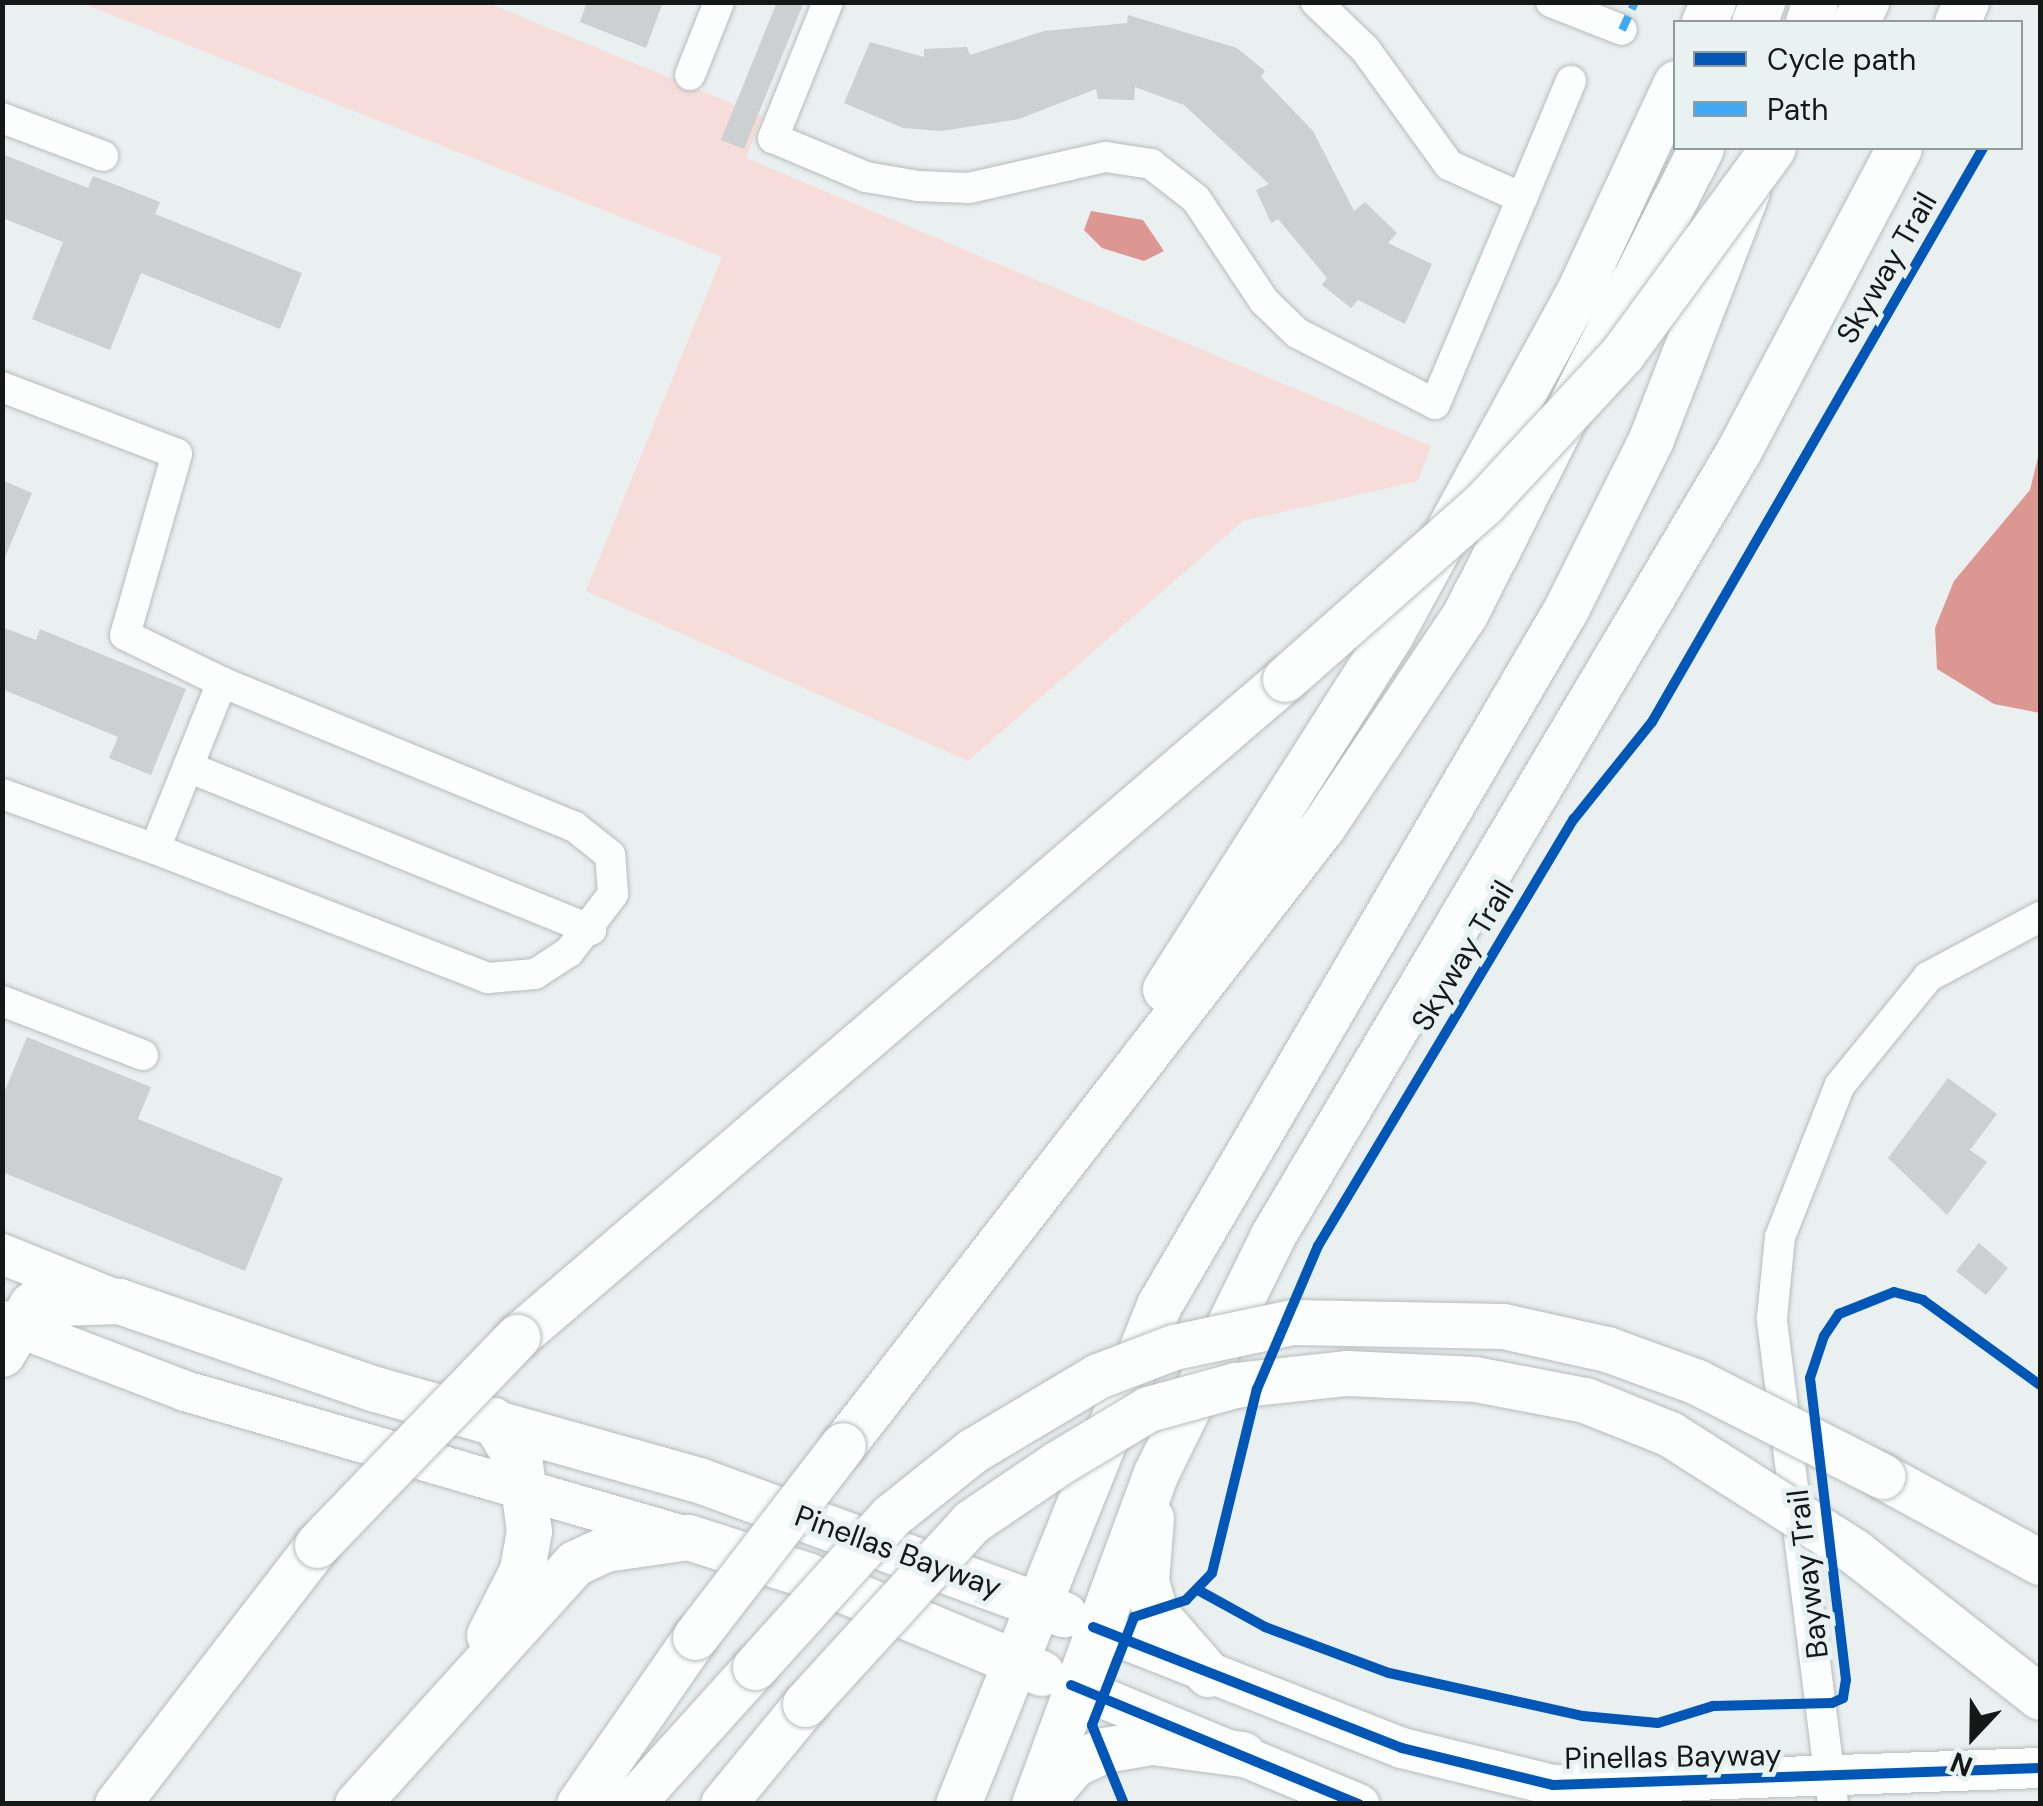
<!DOCTYPE html>
<html>
<head>
<meta charset="utf-8">
<style>
  body { margin:0 }
  #map { position:relative; width:2043px; height:1806px; overflow:hidden; background:#eaefef; font-family:"DM Sans",sans-serif }
  div>[style] { position:absolute }
  .green>* { inset:0; background:#f6ddda }
  .water>* { inset:0; background:#dc9793 }
  .building>* { inset:0; background:#ccd0d0 }
  .roads { filter:drop-shadow(0 0 2px #b7bbbb) drop-shadow(0 0 2px #b7bbbb) }
  .minor>* { height:30px; margin:-15px; padding:0 15px; transform-origin:15px; border-radius:15px; background:#fcfdfd }
  .major>* { height:40px; margin:-20px; padding:0 20px; transform-origin:20px; border-radius:20px; background:#fcfdfd }
  .highway>* { height:45px; margin:-22.5px; padding:0 22.5px; transform-origin:22.5px; border-radius:22.5px; background:#fcfdfd }
  .bridges { filter:drop-shadow(0 0 2px #b7bbbb) drop-shadow(0 0 2px #b7bbbb) }
  .highway-bridge>* { height:45px; margin:-22.5px; padding:0 22.5px; transform-origin:22.5px; border-radius:22.5px; background:#fcfdfd }
  .quiet>* { height:8px; margin-top:-4px; transform-origin:0; background:repeating-linear-gradient(90deg,#3fa9f5 0 15px,transparent 0 23px) }
  .cycleway>* { height:10px; margin:-5px; padding:0 5px; transform-origin:5px; border-radius:5px; background:#0057b8 }
  span { translate:-50% -50%; white-space:nowrap; text-align:center; line-height:1.15; -webkit-text-stroke:10px #e7f2f1; paint-order:stroke }
  .street-label { font-size:30px; color:#141817 }
  .frame { position:absolute; inset:0; border:5px solid #141817; pointer-events:none }
  .legend { position:absolute; left:1673px; top:20px; width:350px; height:130px; box-sizing:border-box; background:#e7f2f1; border:2px solid #939b9a; margin:0; padding:12px 18px; list-style:none; font-size:30px; color:#141817 }
  .legend li { display:flex; align-items:center; gap:20px; height:50px }
  .legend b { width:50px; border:2px solid #939b9a }
  .north { position:absolute; left:1923px; top:1686px; width:100px; height:100px; -webkit-text-stroke:8px #e7f2f1; paint-order:stroke; rotate:202deg; font-size:28px; font-weight:700; line-height:40px; text-align:center; color:#141817 }
  .north::after { content:''; display:block; margin:auto; width:35px; height:45px; background:#141817; clip-path:polygon(50% 0,100% 100%,50% 72%,0 100%) }
</style>
</head>
<body>
<div id="map">
  <div class="green">
    <div style="clip-path:polygon(82px 3px,488px 3px,762px 116px,746px 158px,1431px 446px,1418px 481px,1243px 521px,968px 761px,586px 591px,722px 257px)"></div>
  </div>
  <div class="water">
    <div style="clip-path:polygon(1091px 211px,1143px 220px,1164px 251px,1144px 261px,1102px 248px,1084px 230px)"></div>
    <div style="clip-path:polygon(2040px 449px,2040px 713px,1994px 704px,1937px 669px,1935px 628px,1954px 581px,2030px 490px)"></div>
  </div>
  <div class="building">
    <div style="clip-path:polygon(587px 2px,663px 2px,646px 48px,580px 22px)"></div>
    <div style="clip-path:polygon(777px 2px,804px 2px,744px 149px,721px 140px)"></div>
    <div style="clip-path:polygon(1128px 15px,1237px 48px,1265px 71px,1261px 77px,1313px 131px,1354px 211px,1365px 202px,1397px 233px,1388px 243px,1432px 264px,1405px 324px,1358px 300px,1351px 308px,1322px 285px,1327px 278px,1278px 219px,1271px 223px,1256px 190px,1269px 184px,1184px 105px,1135px 87px,1134px 100px,1098px 99px,1096px 89px,1019px 119px,941px 131px,903px 128px,844px 103px,870px 42px,924px 57px,924px 49px,967px 47px,970px 55px,1044px 31px,1127px 23px)"></div>
    <div style="clip-path:polygon(2px 154px,88px 188px,93px 176px,160px 202px,155px 214px,302px 273px,280px 329px,141px 273px,110px 350px,32px 319px,63px 242px,2px 218px)"></div>
    <div style="clip-path:polygon(2px 480px,32px 493px,3px 562px,2px 562px)"></div>
    <div style="clip-path:polygon(2px 627px,36px 640px,40px 629px,186px 689px,151px 775px,109px 758px,118px 737px,2px 689px)"></div>
    <div style="clip-path:polygon(27px 1037px,151px 1087px,138px 1119px,283px 1178px,245px 1271px,2px 1172px,2px 1098px)"></div>
    <div style="clip-path:polygon(1948px 1078px,1997px 1114px,1970px 1150px,1987px 1162px,1947px 1215px,1888px 1158px)"></div>
    <div style="clip-path:polygon(1979px 1243px,2008px 1268px,1986px 1295px,1956px 1271px)"></div>
  </div>
  <div class="roads">
    <div class="minor">
      <div style="left:828px;top:2px;width:147px;rotate:112deg"></div>
      <div style="left:773px;top:138px;width:101px;rotate:22.8deg"></div>
      <div style="left:866px;top:177px;width:53px;rotate:9.8deg"></div>
      <div style="left:918px;top:186px;width:51px;rotate:2.2deg"></div>
      <div style="left:969px;top:188px;width:140px;rotate:-12.8deg"></div>
      <div style="left:1106px;top:157px;width:46px;rotate:8.8deg"></div>
      <div style="left:1151px;top:164px;width:57px;rotate:37.9deg"></div>
      <div style="left:1196px;top:199px;width:123px;rotate:56.3deg"></div>
      <div style="left:1264px;top:301px;width:46px;rotate:44.1deg"></div>
      <div style="left:1297px;top:333px;width:155px;rotate:27.2deg"></div>
      <div style="left:1435px;top:404px;width:224px;rotate:-67.1deg"></div>
      <div style="left:1522px;top:198px;width:80px;rotate:-155.7deg"></div>
      <div style="left:1449px;top:165px;width:143px;rotate:-125.9deg"></div>
      <div style="left:1365px;top:49px;width:68px;rotate:-136.2deg"></div>
      <div style="left:1551px;top:2px;width:76px;rotate:21.5deg"></div>
      <div style="left:690px;top:75px;width:79px;rotate:-68.3deg"></div>
      <div style="left:2px;top:118px;width:108px;rotate:20.6deg"></div>
      <div style="left:1522px;top:198px;width:127px;rotate:-67.3deg"></div>
      <div style="left:2px;top:387px;width:187px;rotate:20.9deg"></div>
      <div style="left:177px;top:454px;width:188px;rotate:106deg"></div>
      <div style="left:125px;top:635px;width:108px;rotate:25.9deg"></div>
      <div style="left:222px;top:682px;width:180px;rotate:111.9deg"></div>
      <div style="left:155px;top:849px;width:163px;rotate:-160.2deg"></div>
      <div style="left:188px;top:767px;width:435px;rotate:22deg"></div>
      <div style="left:155px;top:849px;width:357px;rotate:21.2deg"></div>
      <div style="left:488px;top:978px;width:47px;rotate:-4.9deg"></div>
      <div style="left:535px;top:974px;width:40px;rotate:-32.9deg"></div>
      <div style="left:569px;top:952px;width:73px;rotate:-52.8deg"></div>
      <div style="left:613px;top:894px;width:39px;rotate:-94deg"></div>
      <div style="left:610px;top:855px;width:45px;rotate:-141.3deg"></div>
      <div style="left:575px;top:827px;width:382px;rotate:-157.7deg"></div>
      <div style="left:2px;top:1001px;width:151px;rotate:21deg"></div>
      <div style="left:1833px;top:1804px;width:490px;rotate:-97.2deg"></div>
      <div style="left:1772px;top:1318px;width:81px;rotate:-84.4deg"></div>
      <div style="left:1780px;top:1237px;width:163px;rotate:-68.5deg"></div>
      <div style="left:1840px;top:1085px;width:139px;rotate:-50.8deg"></div>
      <div style="left:1928px;top:977px;width:127px;rotate:-28.2deg"></div>
    </div>
    <div class="major">
      <div style="left:2px;top:1254px;width:123px;rotate:22deg"></div>
      <div style="left:2px;top:1321px;width:196px;rotate:20.9deg"></div>
      <div style="left:185px;top:1391px;width:516px;rotate:16.22deg"></div>
      <div style="left:1093px;top:1627px;width:332px;rotate:21.4deg"></div>
      <div style="left:1402px;top:1748px;width:155px;rotate:13.8deg"></div>
      <div style="left:1553px;top:1785px;width:487px;rotate:-2deg"></div>
      <div style="left:1071px;top:1685px;width:312px;rotate:22.5deg"></div>
    </div>
    <div class="highway">
      <div style="left:1704px;top:22px;width:22px;rotate:-66deg"></div>
      <div style="left:1754px;top:22px;width:22px;rotate:-68deg"></div>
      <div style="left:1808px;top:22px;width:21px;rotate:-71deg"></div>
      <div style="left:1855px;top:22px;width:23px;rotate:-61deg"></div>
      <div style="left:1957px;top:22px;width:22px;rotate:-66deg"></div>
      <div style="left:1165px;top:989px;width:419px;rotate:-57.5deg"></div>
      <div style="left:1390px;top:636px;width:389px;rotate:-61.3deg"></div>
      <div style="left:1577px;top:295px;width:234px;rotate:-65deg"></div>
      <div style="left:517px;top:1337px;width:1011px;rotate:-40.59deg"></div>
      <div style="left:2px;top:1354px;width:58px;rotate:-59deg"></div>
      <div style="left:32px;top:1304px;width:87px;rotate:-2deg"></div>
      <div style="left:119px;top:1301px;width:271px;rotate:19deg"></div>
      <div style="left:375px;top:1389px;width:337px;rotate:15.7deg"></div>
      <div style="left:699px;top:1480px;width:389px;rotate:20.2deg"></div>
      <div style="left:843px;top:1445px;width:783px;rotate:-52.21deg"></div>
      <div style="left:1323px;top:826px;width:255px;rotate:-56.2deg"></div>
      <div style="left:1465px;top:614px;width:522px;rotate:-63.14deg"></div>
      <div style="left:1882px;top:1476px;width:180px;rotate:28.6deg"></div>
      <div style="left:1151px;top:1518px;width:63px;rotate:94.5deg"></div>
      <div style="left:1146px;top:1581px;width:33px;rotate:74deg"></div>
      <div style="left:1155px;top:1613px;width:81px;rotate:49deg"></div>
      <div style="left:489px;top:1635px;width:73px;rotate:-63.1deg"></div>
      <div style="left:522px;top:1570px;width:40px;rotate:-80deg"></div>
      <div style="left:529px;top:1531px;width:68px;rotate:-97.7deg"></div>
      <div style="left:520px;top:1464px;width:52px;rotate:-121.5deg"></div>
      <div style="left:117px;top:1804px;width:327px;rotate:-52.3deg"></div>
      <div style="left:357px;top:1804px;width:325px;rotate:-47.9deg"></div>
      <div style="left:575px;top:1563px;width:33px;rotate:-25deg"></div>
      <div style="left:605px;top:1549px;width:84px;rotate:-8.2deg"></div>
      <div style="left:688px;top:1537px;width:125px;rotate:17.7deg"></div>
      <div style="left:807px;top:1575px;width:254px;rotate:22.7deg"></div>
      <div style="left:579px;top:1804px;width:203px;rotate:-55.2deg"></div>
      <div style="left:631px;top:1804px;width:185px;rotate:-47.9deg"></div>
      <div style="left:723px;top:1804px;width:129px;rotate:-50.6deg"></div>
      <div style="left:958px;top:1804px;width:538px;rotate:-68.06deg"></div>
      <div style="left:1159px;top:1305px;width:806px;rotate:-59.68deg"></div>
      <div style="left:1566px;top:609px;width:190px;rotate:-63.4deg"></div>
      <div style="left:1651px;top:439px;width:265px;rotate:-68.8deg"></div>
      <div style="left:1034px;top:1804px;width:353px;rotate:-69.8deg"></div>
      <div style="left:1156px;top:1473px;width:265px;rotate:-63.8deg"></div>
      <div style="left:1273px;top:1235px;width:911px;rotate:-59.3deg"></div>
      <div style="left:1738px;top:452px;width:344px;rotate:-62.1deg"></div>
      <div style="left:1040px;top:1804px;width:52px;rotate:-49.6deg"></div>
      <div style="left:1074px;top:1764px;width:33px;rotate:-25deg"></div>
      <div style="left:1104px;top:1750px;width:49px;rotate:-9.5deg"></div>
      <div style="left:1152px;top:1742px;width:91px;rotate:7.6deg"></div>
    </div>
  </div>
  <div class="bridges">
    <div class="highway-bridge">
      <div style="left:1285px;top:679px;width:266px;rotate:-41.5deg"></div>
      <div style="left:1484px;top:503px;width:203px;rotate:-47.2deg"></div>
      <div style="left:1622px;top:354px;width:255px;rotate:-53.8deg"></div>
      <div style="left:317px;top:1545px;width:289px;rotate:-46.1deg"></div>
      <div style="left:695px;top:1637px;width:242px;rotate:-52.4deg"></div>
      <div style="left:755px;top:1667px;width:203px;rotate:-48deg"></div>
      <div style="left:891px;top:1516px;width:104px;rotate:-38.7deg"></div>
      <div style="left:972px;top:1451px;width:147px;rotate:-30.8deg"></div>
      <div style="left:1098px;top:1376px;width:81px;rotate:-20.9deg"></div>
      <div style="left:1174px;top:1347px;width:122px;rotate:-11.9deg"></div>
      <div style="left:1293px;top:1322px;width:210px;rotate:1.1deg"></div>
      <div style="left:1503px;top:1326px;width:107px;rotate:12.5deg"></div>
      <div style="left:1607px;top:1349px;width:96px;rotate:20.1deg"></div>
      <div style="left:1697px;top:1382px;width:208px;rotate:26.9deg"></div>
      <div style="left:805px;top:1704px;width:246px;rotate:-47.6deg"></div>
      <div style="left:971px;top:1522px;width:105px;rotate:-34.1deg"></div>
      <div style="left:1058px;top:1463px;width:105px;rotate:-31deg"></div>
      <div style="left:1148px;top:1409px;width:90px;rotate:-15.4deg"></div>
      <div style="left:1235px;top:1385px;width:113px;rotate:-6.1deg"></div>
      <div style="left:1347px;top:1373px;width:128px;rotate:2.7deg"></div>
      <div style="left:1475px;top:1379px;width:112px;rotate:10.8deg"></div>
      <div style="left:1585px;top:1400px;width:92px;rotate:21.8deg"></div>
      <div style="left:1670px;top:1434px;width:219px;rotate:32.5deg"></div>
      <div style="left:1855px;top:1552px;width:235px;rotate:38.1deg"></div>
    </div>
  </div>
  <div class="quiet">
    <div style="left:1622px;top:30px;width:31px;rotate:-65deg"></div>
  </div>
  <div class="cycleway">
    <div style="left:1198px;top:1590px;width:77px;rotate:28.9deg"></div>
    <div style="left:1265px;top:1627px;width:132px;rotate:20.4deg"></div>
    <div style="left:1389px;top:1673px;width:199px;rotate:12.5deg"></div>
    <div style="left:1583px;top:1716px;width:75px;rotate:5.3deg"></div>
    <div style="left:1658px;top:1723px;width:58px;rotate:-17.2deg"></div>
    <div style="left:1713px;top:1706px;width:119px;rotate:-1.4deg"></div>
    <div style="left:1832px;top:1703px;width:12px;rotate:-24deg"></div>
    <div style="left:1843px;top:1698px;width:18px;rotate:-81deg"></div>
    <div style="left:1846px;top:1680px;width:304px;rotate:-96.8deg"></div>
    <div style="left:1810px;top:1378px;width:44px;rotate:-71.6deg"></div>
    <div style="left:1824px;top:1336px;width:27px;rotate:-56deg"></div>
    <div style="left:1839px;top:1314px;width:59px;rotate:-21.8deg"></div>
    <div style="left:1894px;top:1292px;width:30px;rotate:15deg"></div>
    <div style="left:1923px;top:1300px;width:145px;rotate:36deg"></div>
    <div style="left:1093px;top:1627px;width:332px;rotate:21.4deg"></div>
    <div style="left:1402px;top:1748px;width:155px;rotate:13.8deg"></div>
    <div style="left:1553px;top:1785px;width:487px;rotate:-2deg"></div>
    <div style="left:1071px;top:1685px;width:312px;rotate:22.5deg"></div>
    <div style="left:1124px;top:1804px;width:85px;rotate:-112.1deg"></div>
    <div style="left:1092px;top:1725px;width:116px;rotate:-68.7deg"></div>
    <div style="left:1134px;top:1617px;width:55px;rotate:-18.1deg"></div>
    <div style="left:1186px;top:1600px;width:37px;rotate:-46deg"></div>
    <div style="left:1212px;top:1573px;width:189px;rotate:-76.3deg"></div>
    <div style="left:1257px;top:1389px;width:155px;rotate:-66.9deg"></div>
    <div style="left:1318px;top:1246px;width:498px;rotate:-59.1deg"></div>
    <div style="left:1574px;top:819px;width:124px;rotate:-51.2deg"></div>
    <div style="left:1652px;top:722px;width:663px;rotate:-60.03deg"></div>
  </div>
  <div class="street-label">
    <span style="left:1887px;top:268px;rotate:-60deg">Skyway Trail</span>
    <span style="left:1463px;top:956px;rotate:-59deg">Skyway Trail</span>
    <span style="left:898px;top:1552px;rotate:20deg">Pinellas Bayway</span>
    <span style="left:1808px;top:1574px;rotate:-97deg">Bayway Trail</span>
    <span style="left:1673px;top:1757px;rotate:-1deg">Pinellas Bayway</span>
  </div>
  <div class="frame"></div>
  <ul class="legend">
  <li><b style="height:12px;background:#0057b8"></b>Cycle path</li>
  <li><b style="height:12px;background:#3fa9f5"></b>Path</li>
  </ul>
  <div class="north">N</div>
</div>
</body>
</html>
